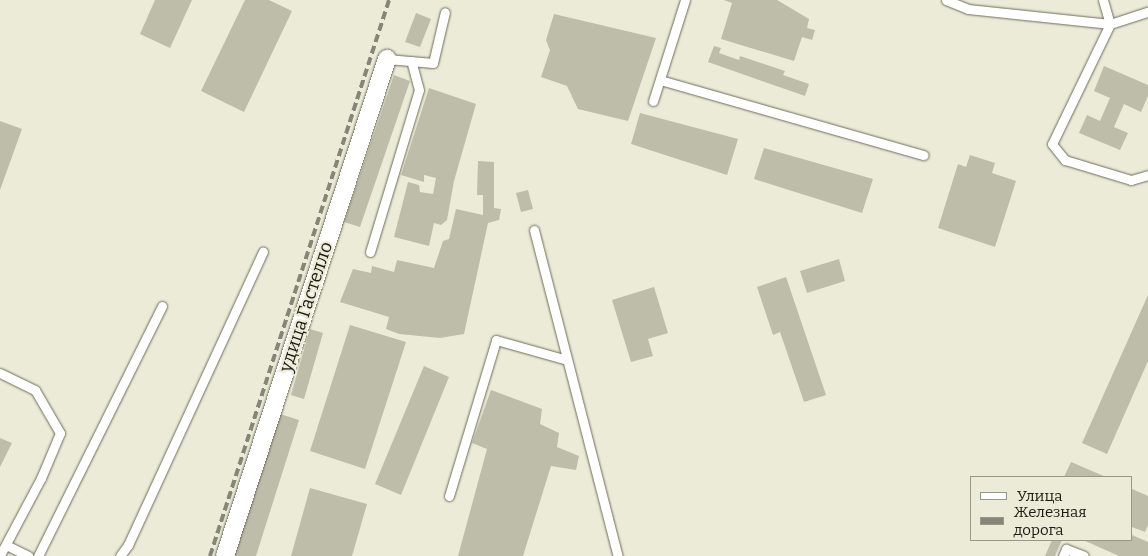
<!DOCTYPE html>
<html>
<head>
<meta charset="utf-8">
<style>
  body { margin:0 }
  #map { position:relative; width:1148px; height:556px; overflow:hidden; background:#ebebd7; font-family:Bitter,serif }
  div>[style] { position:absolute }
  .building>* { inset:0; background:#bdbda9 }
  .roads { filter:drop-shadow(0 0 1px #6c6c5a) drop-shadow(0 0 1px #6c6c5a) }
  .service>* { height:9px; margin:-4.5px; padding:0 4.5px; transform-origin:4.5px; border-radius:4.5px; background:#fff }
  .minor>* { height:18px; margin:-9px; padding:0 9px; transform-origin:9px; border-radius:9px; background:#fff }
  .rail>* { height:4px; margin-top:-2px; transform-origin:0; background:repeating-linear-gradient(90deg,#868678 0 8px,transparent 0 12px) }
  span { translate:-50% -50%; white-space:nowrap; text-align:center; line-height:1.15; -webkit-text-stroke:4px #ebebd7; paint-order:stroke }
  .street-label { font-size:18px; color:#1b1b14 }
  .legend { position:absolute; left:970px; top:476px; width:162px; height:65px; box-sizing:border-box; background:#ebebd7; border:1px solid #989889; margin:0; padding:6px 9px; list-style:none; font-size:15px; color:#1b1b14 }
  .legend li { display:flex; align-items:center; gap:10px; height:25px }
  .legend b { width:25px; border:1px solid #989889 }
</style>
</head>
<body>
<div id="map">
  <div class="building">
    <div style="clip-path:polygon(155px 0,192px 0,170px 48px,140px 34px)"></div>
    <div style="clip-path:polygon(245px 0,269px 0,292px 11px,244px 112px,201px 91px)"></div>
    <div style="clip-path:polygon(724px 0,777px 0,809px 19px,807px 28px,815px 30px,812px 40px,802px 37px,794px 61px,721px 39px,732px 3px)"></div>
    <div style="clip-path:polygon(416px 13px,431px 19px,420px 47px,405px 42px)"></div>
    <div style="clip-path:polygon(554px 14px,656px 38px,628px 121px,578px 109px,567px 86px,541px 77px,550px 50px,546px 40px)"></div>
    <div style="clip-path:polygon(714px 46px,721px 48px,719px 53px,739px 60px,740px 56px,785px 71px,783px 75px,809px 84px,805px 96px,708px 62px)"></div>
    <div style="clip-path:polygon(1104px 66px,1148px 85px,1148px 96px,1141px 112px,1124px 104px,1114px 127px,1128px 133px,1120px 150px,1079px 133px,1087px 115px,1100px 121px,1110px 98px,1094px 91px)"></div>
    <div style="clip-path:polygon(394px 75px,410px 81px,360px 227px,344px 222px)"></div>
    <div style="clip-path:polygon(429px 88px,476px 104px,454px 181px,447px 220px,441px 225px,434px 223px,429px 246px,394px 237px,408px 182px,419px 185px,420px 192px,433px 194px,436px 178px,424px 175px,424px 182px,401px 175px)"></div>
    <div style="clip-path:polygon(640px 113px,738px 139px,727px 175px,631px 144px)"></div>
    <div style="clip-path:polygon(0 121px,22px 129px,0 190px)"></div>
    <div style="clip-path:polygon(764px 148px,873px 179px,862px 213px,754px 179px)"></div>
    <div style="clip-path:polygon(970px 155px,995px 163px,992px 173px,1016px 181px,995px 247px,938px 228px,958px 164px,966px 167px)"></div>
    <div style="clip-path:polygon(478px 161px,494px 162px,494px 208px,501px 209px,499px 220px,488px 223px,464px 334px,440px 338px,399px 334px,386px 329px,389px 317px,340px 302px,353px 269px,371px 273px,372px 266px,394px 272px,397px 260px,434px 268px,443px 241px,449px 239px,456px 209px,483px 215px,483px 195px,477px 195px)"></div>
    <div style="clip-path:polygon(528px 190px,533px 209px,521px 212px,516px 193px)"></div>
    <div style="clip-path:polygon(839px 259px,845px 281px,807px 293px,800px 271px)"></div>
    <div style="clip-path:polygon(786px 277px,826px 395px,804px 402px,780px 332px,773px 335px,757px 287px)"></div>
    <div style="clip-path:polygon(654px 287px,668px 333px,648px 339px,653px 356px,631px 362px,612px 300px)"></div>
    <div style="clip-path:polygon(1148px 295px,1148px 361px,1107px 454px,1082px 443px)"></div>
    <div style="clip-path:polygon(350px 325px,406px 342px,365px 469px,310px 451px)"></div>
    <div style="clip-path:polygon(310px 329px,323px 333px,304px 399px,291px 395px)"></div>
    <div style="clip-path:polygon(424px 366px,449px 377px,401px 495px,375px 484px)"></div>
    <div style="clip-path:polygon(491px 390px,542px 409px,540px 424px,559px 433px,557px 447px,579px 456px,576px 470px,551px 466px,523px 556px,458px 556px,487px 449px,472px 443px)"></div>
    <div style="clip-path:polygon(277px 413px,299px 420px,256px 556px,230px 556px)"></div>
    <div style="clip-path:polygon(0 438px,12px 443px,0 467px)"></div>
    <div style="clip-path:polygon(1071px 462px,1106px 477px,1064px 477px)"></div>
    <div style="clip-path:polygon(310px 488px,367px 504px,352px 556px,291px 556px)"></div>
    <div style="clip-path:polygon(1132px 489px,1148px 496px,1148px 525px,1145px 532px,1132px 527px)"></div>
    <div style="clip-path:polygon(1132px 535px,1148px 542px,1148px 556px,1119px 556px,1083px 540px,1132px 540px)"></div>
    <div style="clip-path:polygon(1052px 540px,1062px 540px,1055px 556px,1045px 556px)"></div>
  </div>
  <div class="roads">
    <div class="service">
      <div style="left:946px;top:0;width:24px;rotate:22deg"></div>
      <div style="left:968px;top:9px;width:143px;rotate:6deg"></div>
      <div style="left:1110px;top:24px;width:40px;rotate:-18deg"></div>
      <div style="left:1103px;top:0;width:25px;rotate:74deg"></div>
      <div style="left:1110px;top:24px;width:133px;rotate:115.8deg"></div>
      <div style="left:1052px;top:144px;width:21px;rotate:51deg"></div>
      <div style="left:1065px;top:160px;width:69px;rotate:16.9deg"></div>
      <div style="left:1131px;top:180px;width:18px;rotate:-16deg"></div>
      <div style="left:387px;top:59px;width:46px;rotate:5deg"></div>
      <div style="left:433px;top:63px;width:52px;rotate:-76.8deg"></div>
      <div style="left:660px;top:80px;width:274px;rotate:15.9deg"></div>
      <div style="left:653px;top:101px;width:106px;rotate:-72.4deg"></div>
      <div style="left:534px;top:230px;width:337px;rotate:75.6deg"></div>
      <div style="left:370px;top:252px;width:169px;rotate:-73.2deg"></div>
      <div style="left:419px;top:90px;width:30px;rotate:-105deg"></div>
      <div style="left:0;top:373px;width:39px;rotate:26deg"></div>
      <div style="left:35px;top:390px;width:50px;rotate:59.8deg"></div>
      <div style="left:60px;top:433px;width:49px;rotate:112.9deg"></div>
      <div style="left:41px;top:478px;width:87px;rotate:118deg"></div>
      <div style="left:449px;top:496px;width:163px;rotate:-73.2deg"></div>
      <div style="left:496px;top:340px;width:74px;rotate:15.7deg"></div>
      <div style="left:6px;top:545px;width:25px;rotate:26deg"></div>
      <div style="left:38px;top:556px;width:279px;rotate:-63.6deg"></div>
      <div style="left:120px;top:556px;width:14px;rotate:-54deg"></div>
      <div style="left:128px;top:545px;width:323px;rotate:-65.3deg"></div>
      <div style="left:1063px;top:556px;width:8px;rotate:-67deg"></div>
      <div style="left:1066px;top:549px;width:19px;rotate:21deg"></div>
    </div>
    <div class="minor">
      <div style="left:225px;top:556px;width:523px;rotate:-71.95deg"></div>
    </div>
  </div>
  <div class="rail">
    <div style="left:210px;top:556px;width:584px;rotate:-72.15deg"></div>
  </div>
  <div class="street-label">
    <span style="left:306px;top:307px;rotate:-72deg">удица Гастелло</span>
  </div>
  <ul class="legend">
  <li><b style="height:6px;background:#fff"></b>Улица</li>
  <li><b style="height:6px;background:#868678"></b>Железная дорога</li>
  </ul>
</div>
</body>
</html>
